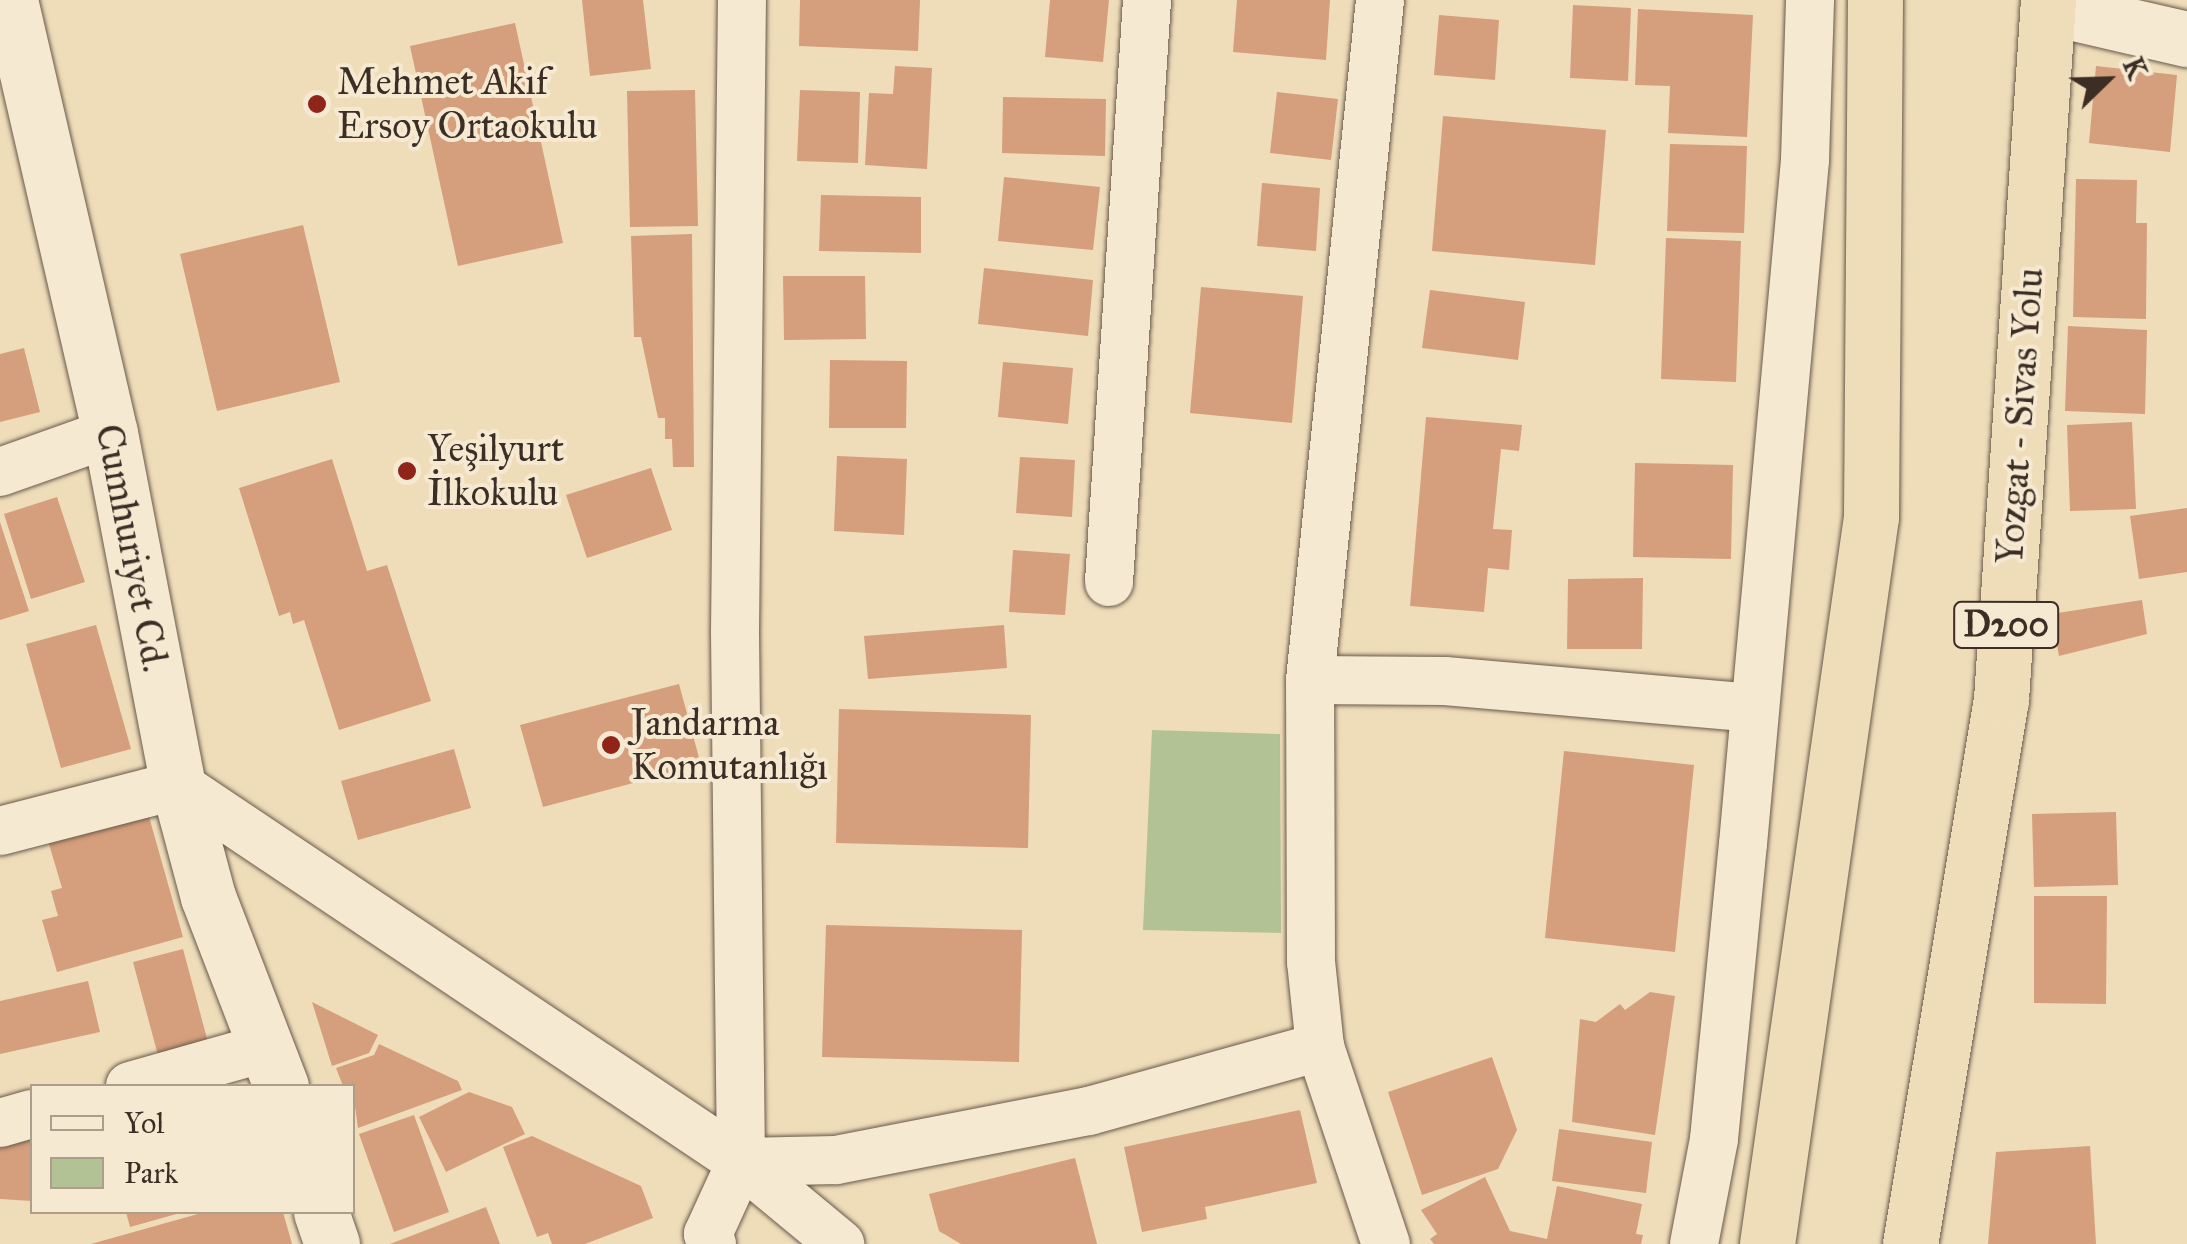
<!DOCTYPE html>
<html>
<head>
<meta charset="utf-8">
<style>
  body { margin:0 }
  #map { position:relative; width:2187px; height:1244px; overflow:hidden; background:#efddba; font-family:"IM FELL Great Primer",serif }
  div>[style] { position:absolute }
  .green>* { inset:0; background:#b3c294 }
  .building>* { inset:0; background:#d59e7c }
  .roads { filter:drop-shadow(0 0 2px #695a4a) drop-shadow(0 0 2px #695a4a) }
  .minor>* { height:48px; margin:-24px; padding:0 24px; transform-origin:24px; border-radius:24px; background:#f5e9d2 }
  .tertiary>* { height:55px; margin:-27.5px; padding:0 27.5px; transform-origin:27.5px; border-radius:27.5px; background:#f5e9d2 }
  .secondary>* { height:55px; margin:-27.5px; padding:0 27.5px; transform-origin:27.5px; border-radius:27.5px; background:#f5e9d2 }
  .trunk>* { height:55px; margin:-27.5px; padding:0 27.5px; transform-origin:27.5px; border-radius:27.5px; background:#efddba }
  .dots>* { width:28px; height:28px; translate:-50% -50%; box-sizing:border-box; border:5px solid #f5e9d2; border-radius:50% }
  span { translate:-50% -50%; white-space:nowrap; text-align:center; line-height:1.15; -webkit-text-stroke:8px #f5e9d2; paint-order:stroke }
  .shield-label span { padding:2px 8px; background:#f5e9d2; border:2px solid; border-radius:8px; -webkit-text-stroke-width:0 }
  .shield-label { font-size:35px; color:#3c2e24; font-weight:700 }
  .poi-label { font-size:38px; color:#3c2e24 }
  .left { translate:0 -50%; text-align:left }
  .street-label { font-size:38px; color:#3c2e24 }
  .legend { position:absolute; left:30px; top:1084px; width:325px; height:130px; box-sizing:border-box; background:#f5e9d2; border:2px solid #ab9e8c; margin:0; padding:12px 18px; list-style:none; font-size:30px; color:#3c2e24 }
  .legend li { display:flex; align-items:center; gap:20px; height:50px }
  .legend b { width:50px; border:2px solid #ab9e8c }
  .north { position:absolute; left:2057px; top:30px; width:100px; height:100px; -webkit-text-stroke:8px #f5e9d2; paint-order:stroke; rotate:67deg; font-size:28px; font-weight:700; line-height:40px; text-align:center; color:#3c2e24 }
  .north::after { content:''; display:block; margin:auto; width:35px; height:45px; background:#3c2e24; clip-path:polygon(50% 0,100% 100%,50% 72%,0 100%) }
</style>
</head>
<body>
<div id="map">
  <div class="green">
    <div style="clip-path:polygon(1152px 730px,1280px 734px,1281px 933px,1143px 930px)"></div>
  </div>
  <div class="building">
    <div style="clip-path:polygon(582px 0,643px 0,651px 69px,590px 76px)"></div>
    <div style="clip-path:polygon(800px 0,920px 0,918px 51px,799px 46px)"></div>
    <div style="clip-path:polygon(1050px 0,1109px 0,1103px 62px,1045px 57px)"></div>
    <div style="clip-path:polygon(1237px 0,1330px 0,1326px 60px,1233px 52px)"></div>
    <div style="clip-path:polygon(1573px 5px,1631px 8px,1628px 81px,1570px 78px)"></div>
    <div style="clip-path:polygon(1638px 9px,1753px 15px,1747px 137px,1668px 133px,1670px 86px,1635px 85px)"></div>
    <div style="clip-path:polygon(1439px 15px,1499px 20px,1495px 80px,1434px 75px)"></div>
    <div style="clip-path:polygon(515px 23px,563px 243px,458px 266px,410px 46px)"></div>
    <div style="clip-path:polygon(895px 66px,932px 68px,927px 169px,865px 165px,869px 93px,893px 94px)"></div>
    <div style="clip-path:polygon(2096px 66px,2177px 75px,2170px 152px,2089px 143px)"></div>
    <div style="clip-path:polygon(695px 90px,698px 226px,630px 227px,627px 91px)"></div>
    <div style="clip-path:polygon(800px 90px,860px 92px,858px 163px,797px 161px)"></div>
    <div style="clip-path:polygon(1277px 92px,1338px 99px,1331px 160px,1270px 153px)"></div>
    <div style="clip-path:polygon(1003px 97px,1106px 99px,1105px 156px,1002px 153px)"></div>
    <div style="clip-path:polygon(1443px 116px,1606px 130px,1595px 265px,1432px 251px)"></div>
    <div style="clip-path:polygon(1670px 144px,1747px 146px,1744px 233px,1667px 231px)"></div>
    <div style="clip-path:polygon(1004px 177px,1100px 187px,1093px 250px,998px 241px)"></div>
    <div style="clip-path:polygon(2076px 179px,2137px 180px,2136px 223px,2147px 223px,2146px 319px,2073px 317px)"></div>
    <div style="clip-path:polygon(1262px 183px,1320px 188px,1316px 251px,1257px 246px)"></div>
    <div style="clip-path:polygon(821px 195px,921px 197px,921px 253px,819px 251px)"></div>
    <div style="clip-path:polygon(303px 225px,340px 382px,217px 411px,180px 254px)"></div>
    <div style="clip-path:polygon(692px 234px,694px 467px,673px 467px,672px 439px,665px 439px,665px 418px,658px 418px,641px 337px,634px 337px,631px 236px)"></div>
    <div style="clip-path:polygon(1666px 238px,1741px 241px,1736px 382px,1661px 379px)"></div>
    <div style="clip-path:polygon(984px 268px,1093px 280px,1088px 336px,978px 324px)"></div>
    <div style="clip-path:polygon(783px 276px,865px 276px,866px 339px,784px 340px)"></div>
    <div style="clip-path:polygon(1201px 287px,1303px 296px,1292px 423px,1190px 413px)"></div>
    <div style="clip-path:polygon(1430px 290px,1525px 302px,1518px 360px,1422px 348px)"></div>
    <div style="clip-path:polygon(2068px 326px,2147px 330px,2145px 414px,2065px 411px)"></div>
    <div style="clip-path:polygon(24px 348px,40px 412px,0 422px,0 354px)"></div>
    <div style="clip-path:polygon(830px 360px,907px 361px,906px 428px,829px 428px)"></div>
    <div style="clip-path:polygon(1003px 362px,1073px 368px,1068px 424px,998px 417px)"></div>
    <div style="clip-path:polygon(1426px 417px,1522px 425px,1519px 451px,1501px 449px,1493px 529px,1512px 530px,1509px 570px,1488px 568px,1484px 612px,1410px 606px)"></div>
    <div style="clip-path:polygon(2132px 422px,2136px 509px,2070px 511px,2067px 425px)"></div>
    <div style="clip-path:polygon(837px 456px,907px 459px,904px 535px,834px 531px)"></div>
    <div style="clip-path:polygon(1020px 457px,1075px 460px,1072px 517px,1016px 513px)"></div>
    <div style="clip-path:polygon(332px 459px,367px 571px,387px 565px,431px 701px,339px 730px,304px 620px,293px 624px,290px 612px,279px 616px,239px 488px)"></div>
    <div style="clip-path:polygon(1635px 463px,1733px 465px,1731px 559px,1633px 557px)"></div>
    <div style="clip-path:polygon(651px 468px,672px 530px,587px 558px,566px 495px)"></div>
    <div style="clip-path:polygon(57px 497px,85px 582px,31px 599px,4px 514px)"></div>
    <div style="clip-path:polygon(2187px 508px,2187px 572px,2139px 579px,2130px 516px)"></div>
    <div style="clip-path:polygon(0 522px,29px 611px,0 620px)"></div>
    <div style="clip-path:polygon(1013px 550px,1070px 554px,1065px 615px,1009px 612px)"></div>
    <div style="clip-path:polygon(1643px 578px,1642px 649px,1567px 649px,1568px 579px)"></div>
    <div style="clip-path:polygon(2142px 600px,2147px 634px,2059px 656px,2051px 614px)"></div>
    <div style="clip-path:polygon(96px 625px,131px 749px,61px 768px,26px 644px)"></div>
    <div style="clip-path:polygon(1004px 625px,1007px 668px,868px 679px,864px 636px)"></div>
    <div style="clip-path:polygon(679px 684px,701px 765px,543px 807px,520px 725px)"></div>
    <div style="clip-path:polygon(839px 709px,1031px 715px,1028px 848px,836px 843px)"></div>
    <div style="clip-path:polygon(454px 749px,471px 808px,358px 840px,341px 781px)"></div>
    <div style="clip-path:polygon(1564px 751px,1694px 765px,1675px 952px,1545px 938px)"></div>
    <div style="clip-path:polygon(146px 806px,183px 937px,57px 972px,42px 920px,58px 916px,51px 891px,62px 888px,46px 834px)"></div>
    <div style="clip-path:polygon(2116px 812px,2118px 885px,2034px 887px,2032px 814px)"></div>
    <div style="clip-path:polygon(2034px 896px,2107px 896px,2106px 1004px,2034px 1003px)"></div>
    <div style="clip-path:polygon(826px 925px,1022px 930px,1019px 1062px,822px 1057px)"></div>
    <div style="clip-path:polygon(183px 949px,209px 1046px,159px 1059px,133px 962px)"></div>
    <div style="clip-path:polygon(88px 981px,100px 1032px,0 1054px,0 1001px)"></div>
    <div style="clip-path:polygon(1650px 992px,1675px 996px,1655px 1135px,1572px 1122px,1580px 1019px,1596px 1022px,1620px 1004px,1625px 1010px)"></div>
    <div style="clip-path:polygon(312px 1002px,378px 1035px,369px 1053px,332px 1066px)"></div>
    <div style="clip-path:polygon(379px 1044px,458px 1081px,462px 1090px,358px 1128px,352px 1086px,343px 1086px,336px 1068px,374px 1055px)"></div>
    <div style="clip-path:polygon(1492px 1057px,1517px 1130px,1498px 1169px,1422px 1195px,1388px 1092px)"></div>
    <div style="clip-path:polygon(469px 1092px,512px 1107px,525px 1134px,446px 1172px,419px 1117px)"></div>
    <div style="clip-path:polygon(1300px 1110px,1317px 1183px,1205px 1207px,1207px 1219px,1142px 1232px,1124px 1147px)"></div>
    <div style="clip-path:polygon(414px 1115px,449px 1212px,394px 1232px,359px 1134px)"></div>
    <div style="clip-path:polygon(1559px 1129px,1652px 1142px,1646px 1193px,1552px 1181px)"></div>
    <div style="clip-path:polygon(0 1135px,32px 1137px,32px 1201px,0 1199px)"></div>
    <div style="clip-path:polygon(532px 1136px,641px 1186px,653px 1218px,585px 1244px,552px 1244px,548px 1233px,537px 1237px,503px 1147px)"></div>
    <div style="clip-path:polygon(2090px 1146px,2096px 1244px,1988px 1244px,1996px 1152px)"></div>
    <div style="clip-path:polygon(1075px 1158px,1097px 1244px,961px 1244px,939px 1231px,929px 1194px)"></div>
    <div style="clip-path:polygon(1485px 1177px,1510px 1231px,1547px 1239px,1557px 1186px,1642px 1204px,1636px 1234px,1643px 1235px,1641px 1244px,1434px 1244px,1430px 1239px,1437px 1234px,1421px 1210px)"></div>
    <div style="clip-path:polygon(486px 1207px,500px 1244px,390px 1244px)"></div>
    <div style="clip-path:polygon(126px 1212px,180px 1212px,180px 1213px,130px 1227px)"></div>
    <div style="clip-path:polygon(205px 1212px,283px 1212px,292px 1244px,91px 1244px)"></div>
  </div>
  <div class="roads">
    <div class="minor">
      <div style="left:0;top:472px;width:117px;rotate:-19.5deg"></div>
      <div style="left:1109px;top:582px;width:583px;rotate:-86.26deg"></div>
      <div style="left:1310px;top:680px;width:135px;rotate:0.4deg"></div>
      <div style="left:1445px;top:681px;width:309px;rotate:5deg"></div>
      <div style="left:0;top:831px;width:184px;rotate:-14.5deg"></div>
      <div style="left:178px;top:785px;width:678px;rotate:33.81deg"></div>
      <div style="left:741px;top:1162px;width:129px;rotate:39.6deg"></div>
      <div style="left:1320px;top:1047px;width:208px;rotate:71.5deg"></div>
      <div style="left:130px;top:1086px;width:143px;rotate:-15.8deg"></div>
      <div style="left:0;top:1123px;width:33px;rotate:-16deg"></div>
      <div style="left:741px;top:1162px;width:95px;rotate:-1.2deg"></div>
      <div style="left:836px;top:1160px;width:258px;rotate:-11deg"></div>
      <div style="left:1089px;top:1111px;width:240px;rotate:-15.5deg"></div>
      <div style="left:1320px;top:1047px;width:85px;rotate:-96deg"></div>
      <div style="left:1311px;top:962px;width:282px;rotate:-90.2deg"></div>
      <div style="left:1310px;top:680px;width:684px;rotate:-84.12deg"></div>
      <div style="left:712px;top:1244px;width:11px;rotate:-112deg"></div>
      <div style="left:708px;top:1234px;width:79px;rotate:-65.4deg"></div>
      <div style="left:741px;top:1162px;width:530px;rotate:-90.65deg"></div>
      <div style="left:735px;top:632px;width:632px;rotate:-89.37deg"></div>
      <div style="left:1694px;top:1244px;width:107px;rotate:-79.2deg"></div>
      <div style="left:1714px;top:1139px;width:296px;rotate:-84.4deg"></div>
      <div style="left:1743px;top:844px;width:687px;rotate:-84.82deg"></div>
      <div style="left:1805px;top:160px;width:160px;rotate:-88.2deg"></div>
    </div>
    <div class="tertiary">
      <div style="left:2048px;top:7px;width:143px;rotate:13deg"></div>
    </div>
    <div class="secondary">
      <div style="left:10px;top:0;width:444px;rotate:77deg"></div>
      <div style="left:110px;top:433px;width:359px;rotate:79.1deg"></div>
      <div style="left:178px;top:785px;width:116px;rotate:75deg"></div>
      <div style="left:208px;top:897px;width:203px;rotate:68.9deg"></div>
      <div style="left:321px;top:1212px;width:34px;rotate:71deg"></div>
    </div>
    <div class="trunk">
      <div style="left:1767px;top:1244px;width:734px;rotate:-81.86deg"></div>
      <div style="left:1871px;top:517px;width:517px;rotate:-89.56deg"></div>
      <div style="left:1910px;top:1244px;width:553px;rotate:-80.52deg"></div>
      <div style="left:2001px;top:699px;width:701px;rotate:-86.15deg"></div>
    </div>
  </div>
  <div class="dots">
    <div style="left:317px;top:104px;background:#8f2418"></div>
    <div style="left:407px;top:471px;background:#8f2418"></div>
    <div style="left:611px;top:745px;background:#8f2418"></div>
  </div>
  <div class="shield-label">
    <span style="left:2006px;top:625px">D200</span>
  </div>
  <div class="poi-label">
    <span class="left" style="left:337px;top:104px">Mehmet Akif<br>Ersoy Ortaokulu</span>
    <span class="left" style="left:427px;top:471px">Yeşilyurt<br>İlkokulu</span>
    <span class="left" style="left:631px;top:745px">Jandarma<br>Komutanlığı</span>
  </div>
  <div class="street-label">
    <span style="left:2020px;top:416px;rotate:-86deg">Yozgat - Sivas Yolu</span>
    <span style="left:132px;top:548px;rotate:79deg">Cumhuriyet Cd.</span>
  </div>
  <ul class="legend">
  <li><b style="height:12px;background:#f5e9d2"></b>Yol</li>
  <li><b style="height:28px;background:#b3c294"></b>Park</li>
  </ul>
  <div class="north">K</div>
</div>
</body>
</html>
